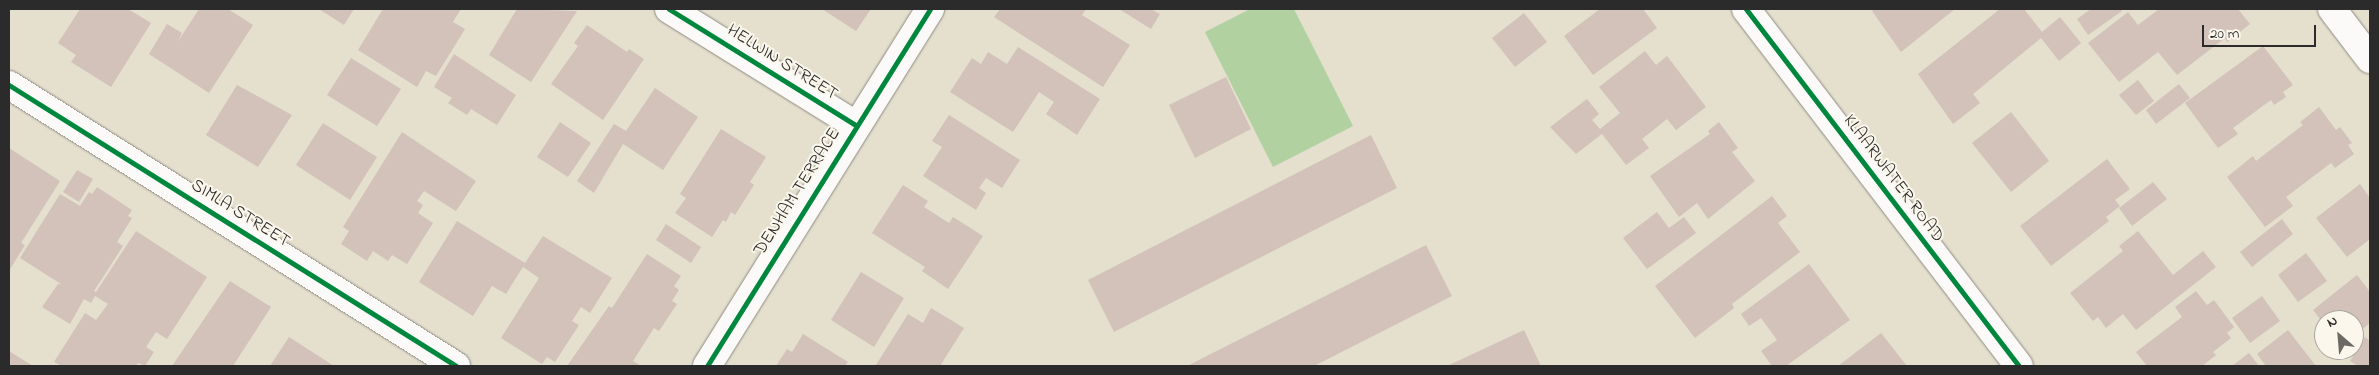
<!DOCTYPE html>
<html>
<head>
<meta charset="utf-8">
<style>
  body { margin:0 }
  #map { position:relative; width:2379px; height:375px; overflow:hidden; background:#e5dfce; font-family:"Indie Flower",sans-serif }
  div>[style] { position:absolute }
  .green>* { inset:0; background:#b1d1a1 }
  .building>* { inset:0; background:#d2c2ba }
  .roads { filter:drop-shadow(0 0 1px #8e8b82) drop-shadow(0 0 1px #8e8b82) }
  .minor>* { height:28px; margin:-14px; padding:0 14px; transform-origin:14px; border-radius:14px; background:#fbfaf8 }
  .tertiary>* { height:28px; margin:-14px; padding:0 14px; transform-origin:14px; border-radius:14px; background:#fbfaf8 }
  .cycleway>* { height:5px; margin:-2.5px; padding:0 2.5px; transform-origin:2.5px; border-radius:2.5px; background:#00873e }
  span { translate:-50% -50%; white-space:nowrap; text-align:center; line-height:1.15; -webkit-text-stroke:4px #fbf7ec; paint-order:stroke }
  .street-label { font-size:18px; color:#2b2b2b }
  .frame { position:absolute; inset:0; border:10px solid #2b2b2b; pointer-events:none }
  .north { position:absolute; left:2314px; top:310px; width:50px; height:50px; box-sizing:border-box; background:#fbf7ec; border:1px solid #a8a59f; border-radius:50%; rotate:333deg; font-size:14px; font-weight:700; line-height:20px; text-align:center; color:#2b2b2b }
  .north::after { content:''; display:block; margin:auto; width:18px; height:22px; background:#6c6a64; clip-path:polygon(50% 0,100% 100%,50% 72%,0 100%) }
  .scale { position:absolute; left:2202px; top:25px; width:114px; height:22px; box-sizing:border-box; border:2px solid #2b2b2b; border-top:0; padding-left:6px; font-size:15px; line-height:18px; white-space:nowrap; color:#2b2b2b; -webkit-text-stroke:4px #fbf7ec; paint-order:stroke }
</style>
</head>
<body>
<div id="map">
  <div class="green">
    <div style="clip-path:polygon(1250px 9px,1294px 9px,1353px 126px,1273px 167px,1205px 32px)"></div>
  </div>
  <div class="building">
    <div style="clip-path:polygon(80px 9px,128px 9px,151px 23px,111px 87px,71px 62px,76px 55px,58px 43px)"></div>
    <div style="clip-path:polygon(199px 9px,228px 9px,253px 25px,209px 93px,149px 54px,167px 24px,182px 33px,177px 43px)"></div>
    <div style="clip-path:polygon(319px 9px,354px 9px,344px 25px)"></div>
    <div style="clip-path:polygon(383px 9px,461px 9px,453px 22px,465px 29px,436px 76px,426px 71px,417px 87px,358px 50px)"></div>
    <div style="clip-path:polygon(517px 9px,577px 11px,531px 82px,489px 55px)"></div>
    <div style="clip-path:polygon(822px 9px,871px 9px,856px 31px)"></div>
    <div style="clip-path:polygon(1000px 9px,1086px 9px,1082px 15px,1130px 45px,1103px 87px,994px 17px)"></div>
    <div style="clip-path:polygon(1119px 9px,1151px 9px,1160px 14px,1151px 29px)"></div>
    <div style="clip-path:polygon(1600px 9px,1643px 9px,1657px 28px,1593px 75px,1564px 36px)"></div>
    <div style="clip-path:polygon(1875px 9px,1955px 9px,1901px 52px,1872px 11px)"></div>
    <div style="clip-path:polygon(2000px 9px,2024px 9px,2042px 32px,2060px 17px,2081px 43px,2059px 61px,2041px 38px,1973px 94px,1980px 103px,1953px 124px,1918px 74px)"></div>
    <div style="clip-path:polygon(2091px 9px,2120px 9px,2122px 11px,2088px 35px,2077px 19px)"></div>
    <div style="clip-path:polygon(2159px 9px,2238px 9px,2250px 24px,2227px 42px,2225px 38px,2177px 75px,2158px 52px,2119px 82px,2088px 43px,2128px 12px,2138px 25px)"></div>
    <div style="clip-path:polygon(1524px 13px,1547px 42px,1515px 67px,1492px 38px)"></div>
    <div style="clip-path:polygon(587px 25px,627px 52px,629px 49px,644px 59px,603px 120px,551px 84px,578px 46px,574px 43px)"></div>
    <div style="clip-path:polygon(2263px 46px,2293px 85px,2283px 92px,2286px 97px,2274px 105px,2271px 100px,2233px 128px,2238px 134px,2218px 148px,2185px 103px)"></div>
    <div style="clip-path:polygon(1018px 47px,1100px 99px,1077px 135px,1046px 114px,1054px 102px,1039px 92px,1013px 132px,950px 92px,972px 58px,981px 64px,988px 52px,1007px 64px)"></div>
    <div style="clip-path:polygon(1645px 51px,1656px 65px,1667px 56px,1706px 107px,1676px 130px,1667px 119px,1642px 139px,1649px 148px,1626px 165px,1602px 134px,1576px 154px,1550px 127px,1587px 99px,1599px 114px,1592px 120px,1600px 129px,1620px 113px,1599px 87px)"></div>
    <div style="clip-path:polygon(454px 54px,516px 95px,497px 125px,471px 109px,467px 115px,448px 103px,452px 98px,434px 87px)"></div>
    <div style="clip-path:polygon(351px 58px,401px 89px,377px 126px,327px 95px)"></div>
    <div style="clip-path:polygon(1226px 77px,1251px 129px,1195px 158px,1169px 105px)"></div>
    <div style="clip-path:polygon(2138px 80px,2154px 101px,2136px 115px,2119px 95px)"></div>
    <div style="clip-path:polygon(2179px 84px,2190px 98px,2156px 124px,2146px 110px)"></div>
    <div style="clip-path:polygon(237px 85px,292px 115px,258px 167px,206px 135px)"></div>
    <div style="clip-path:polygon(655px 88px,698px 117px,663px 170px,623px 144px,594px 193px,577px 181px,614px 124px,626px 131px)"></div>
    <div style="clip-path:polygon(2319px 107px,2336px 130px,2340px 127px,2352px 143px,2348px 145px,2354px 154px,2335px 168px,2331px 163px,2286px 197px,2293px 206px,2265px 227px,2227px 177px,2253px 156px,2256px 161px,2303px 125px,2300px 122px)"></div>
    <div style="clip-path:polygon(2011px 112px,2049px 161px,2011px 192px,1972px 143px)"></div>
    <div style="clip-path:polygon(949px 115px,1020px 160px,1002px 188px,986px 178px,979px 188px,986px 193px,976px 210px,923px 176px,942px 147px,932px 141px)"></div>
    <div style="clip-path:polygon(560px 122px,591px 143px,568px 177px,537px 157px)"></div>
    <div style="clip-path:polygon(1719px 122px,1738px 148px,1732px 152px,1755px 181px,1708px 219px,1697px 203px,1679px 217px,1650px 176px,1710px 134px,1708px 131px)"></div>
    <div style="clip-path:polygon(323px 123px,377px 157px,350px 200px,296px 165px)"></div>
    <div style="clip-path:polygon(721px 129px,766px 157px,750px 182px,754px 185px,735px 215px,731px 212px,726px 222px,723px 220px,712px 237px,675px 213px,686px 198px,680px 194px)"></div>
    <div style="clip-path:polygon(402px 132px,476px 181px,456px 211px,424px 191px,417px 201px,423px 205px,418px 213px,433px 223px,407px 264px,392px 255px,388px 261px,373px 251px,367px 261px,341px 244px,349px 231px,343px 227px)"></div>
    <div style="clip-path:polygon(1371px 135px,1397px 188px,1114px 332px,1088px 280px)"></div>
    <div style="clip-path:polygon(9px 148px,60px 181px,21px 243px,25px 245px,9px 271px)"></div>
    <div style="clip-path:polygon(2107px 159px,2130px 189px,2115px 200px,2120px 206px,2106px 217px,2109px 221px,2051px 266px,2020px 226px)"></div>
    <div style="clip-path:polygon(77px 170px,93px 179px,79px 202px,63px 192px)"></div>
    <div style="clip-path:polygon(2153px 182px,2167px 199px,2132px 226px,2119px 208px)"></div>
    <div style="clip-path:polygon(2360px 184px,2370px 198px,2370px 239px,2347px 257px,2316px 218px)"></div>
    <div style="clip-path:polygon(903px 185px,928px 201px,924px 207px,949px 223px,953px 217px,983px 236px,948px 289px,922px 271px,925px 267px,872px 233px)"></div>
    <div style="clip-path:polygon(97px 187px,132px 210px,128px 216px,132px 218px,117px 242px,123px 246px,94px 291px,96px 292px,136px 231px,207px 277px,167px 339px,156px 332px,146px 347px,154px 352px,145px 366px,138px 363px,136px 366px,62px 366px,54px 362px,85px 313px,96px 320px,108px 304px,95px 296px,91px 303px,84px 299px,70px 324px,42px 307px,58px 284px,61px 284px,20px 258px,60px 194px,80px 206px,89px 192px,92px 194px)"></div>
    <div style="clip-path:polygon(1772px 196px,1787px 216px,1778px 223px,1800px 252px,1732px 304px,1734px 308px,1695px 338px,1655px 286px)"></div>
    <div style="clip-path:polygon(1657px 212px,1669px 228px,1684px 217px,1696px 233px,1647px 269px,1623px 238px)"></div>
    <div style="clip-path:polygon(2282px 219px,2293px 234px,2252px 267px,2240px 252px)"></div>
    <div style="clip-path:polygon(457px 221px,525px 263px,543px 236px,612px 278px,590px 313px,581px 307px,572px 321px,579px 325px,555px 362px,547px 357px,542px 364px,501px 338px,539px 278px,523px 267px,506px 294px,492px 286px,473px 316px,419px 282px)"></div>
    <div style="clip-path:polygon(666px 224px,701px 247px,691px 263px,656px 240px)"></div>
    <div style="clip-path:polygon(2138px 231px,2173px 275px,2203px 251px,2216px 267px,2136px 330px,2123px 314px,2106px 328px,2098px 317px,2093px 321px,2070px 293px,2123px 251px,2119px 246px)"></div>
    <div style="clip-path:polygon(1426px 245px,1452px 296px,1314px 366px,1187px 366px)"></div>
    <div style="clip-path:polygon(2306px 253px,2327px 281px,2298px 302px,2278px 275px)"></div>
    <div style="clip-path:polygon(647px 254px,681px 276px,674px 286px,679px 290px,672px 301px,677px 304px,659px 331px,654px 328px,633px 361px,641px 366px,567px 366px,609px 306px,612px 308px)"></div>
    <div style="clip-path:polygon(1809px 264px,1850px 320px,1786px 366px,1772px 366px,1761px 351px,1777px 340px,1761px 318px,1749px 326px,1741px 314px)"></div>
    <div style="clip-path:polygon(861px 272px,904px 298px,874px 347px,831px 320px)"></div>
    <div style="clip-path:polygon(2357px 275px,2370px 292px,2370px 323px,2354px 336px,2354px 320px,2324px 320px,2324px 324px,2313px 310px)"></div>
    <div style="clip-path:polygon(230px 281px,271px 307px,233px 366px,172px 366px)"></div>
    <div style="clip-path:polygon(2196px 291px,2207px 305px,2214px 300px,2234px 327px,2227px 333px,2231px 338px,2213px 352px,2216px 355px,2202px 366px,2147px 366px,2136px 352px,2182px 317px,2175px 307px)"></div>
    <div style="clip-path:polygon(2262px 296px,2280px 321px,2250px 343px,2232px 318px)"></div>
    <div style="clip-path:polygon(931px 308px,964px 328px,940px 366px,876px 365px,908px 314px,923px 323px)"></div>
    <div style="clip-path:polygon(1524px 330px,1541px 366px,1447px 366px)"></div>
    <div style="clip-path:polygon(2288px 330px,2316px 366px,2266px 366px,2257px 354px)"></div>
    <div style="clip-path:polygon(1881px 333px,1907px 366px,1838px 366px)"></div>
    <div style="clip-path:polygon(803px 334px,848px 362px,845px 366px,776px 366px,787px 349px,792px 352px)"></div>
    <div style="clip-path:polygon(289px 337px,334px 366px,270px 366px)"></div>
    <div style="clip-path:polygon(2365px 337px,2370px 341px,2370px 366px,2358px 366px,2350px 361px)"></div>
    <div style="clip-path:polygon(9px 351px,33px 366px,9px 366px)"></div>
    <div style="clip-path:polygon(2249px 353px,2259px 366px,2232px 366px)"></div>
  </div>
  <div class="roads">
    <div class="minor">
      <div style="left:669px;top:9px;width:219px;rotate:31.9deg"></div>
      <div style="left:2332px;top:9px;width:63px;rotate:52.8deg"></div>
      <div style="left:9px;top:85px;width:528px;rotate:32.15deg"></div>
      <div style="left:707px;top:366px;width:421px;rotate:-58deg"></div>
    </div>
    <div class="tertiary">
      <div style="left:1746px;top:9px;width:449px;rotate:52.6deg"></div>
    </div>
  </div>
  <div class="cycleway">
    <div style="left:669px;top:9px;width:219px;rotate:31.9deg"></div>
    <div style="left:1746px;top:9px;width:449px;rotate:52.6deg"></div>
    <div style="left:9px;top:85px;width:528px;rotate:32.15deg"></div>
    <div style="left:707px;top:366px;width:421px;rotate:-58deg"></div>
  </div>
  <div class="street-label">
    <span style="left:782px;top:63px;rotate:32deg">HELWIN STREET</span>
    <span style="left:1893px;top:179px;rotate:53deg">KLAARWATER ROAD</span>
    <span style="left:798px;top:192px;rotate:-58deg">DENHAM TERRACE</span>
    <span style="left:240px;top:214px;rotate:32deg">SIMLA STREET</span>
  </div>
  <div class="frame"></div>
  <div class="north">N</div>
  <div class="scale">20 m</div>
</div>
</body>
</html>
